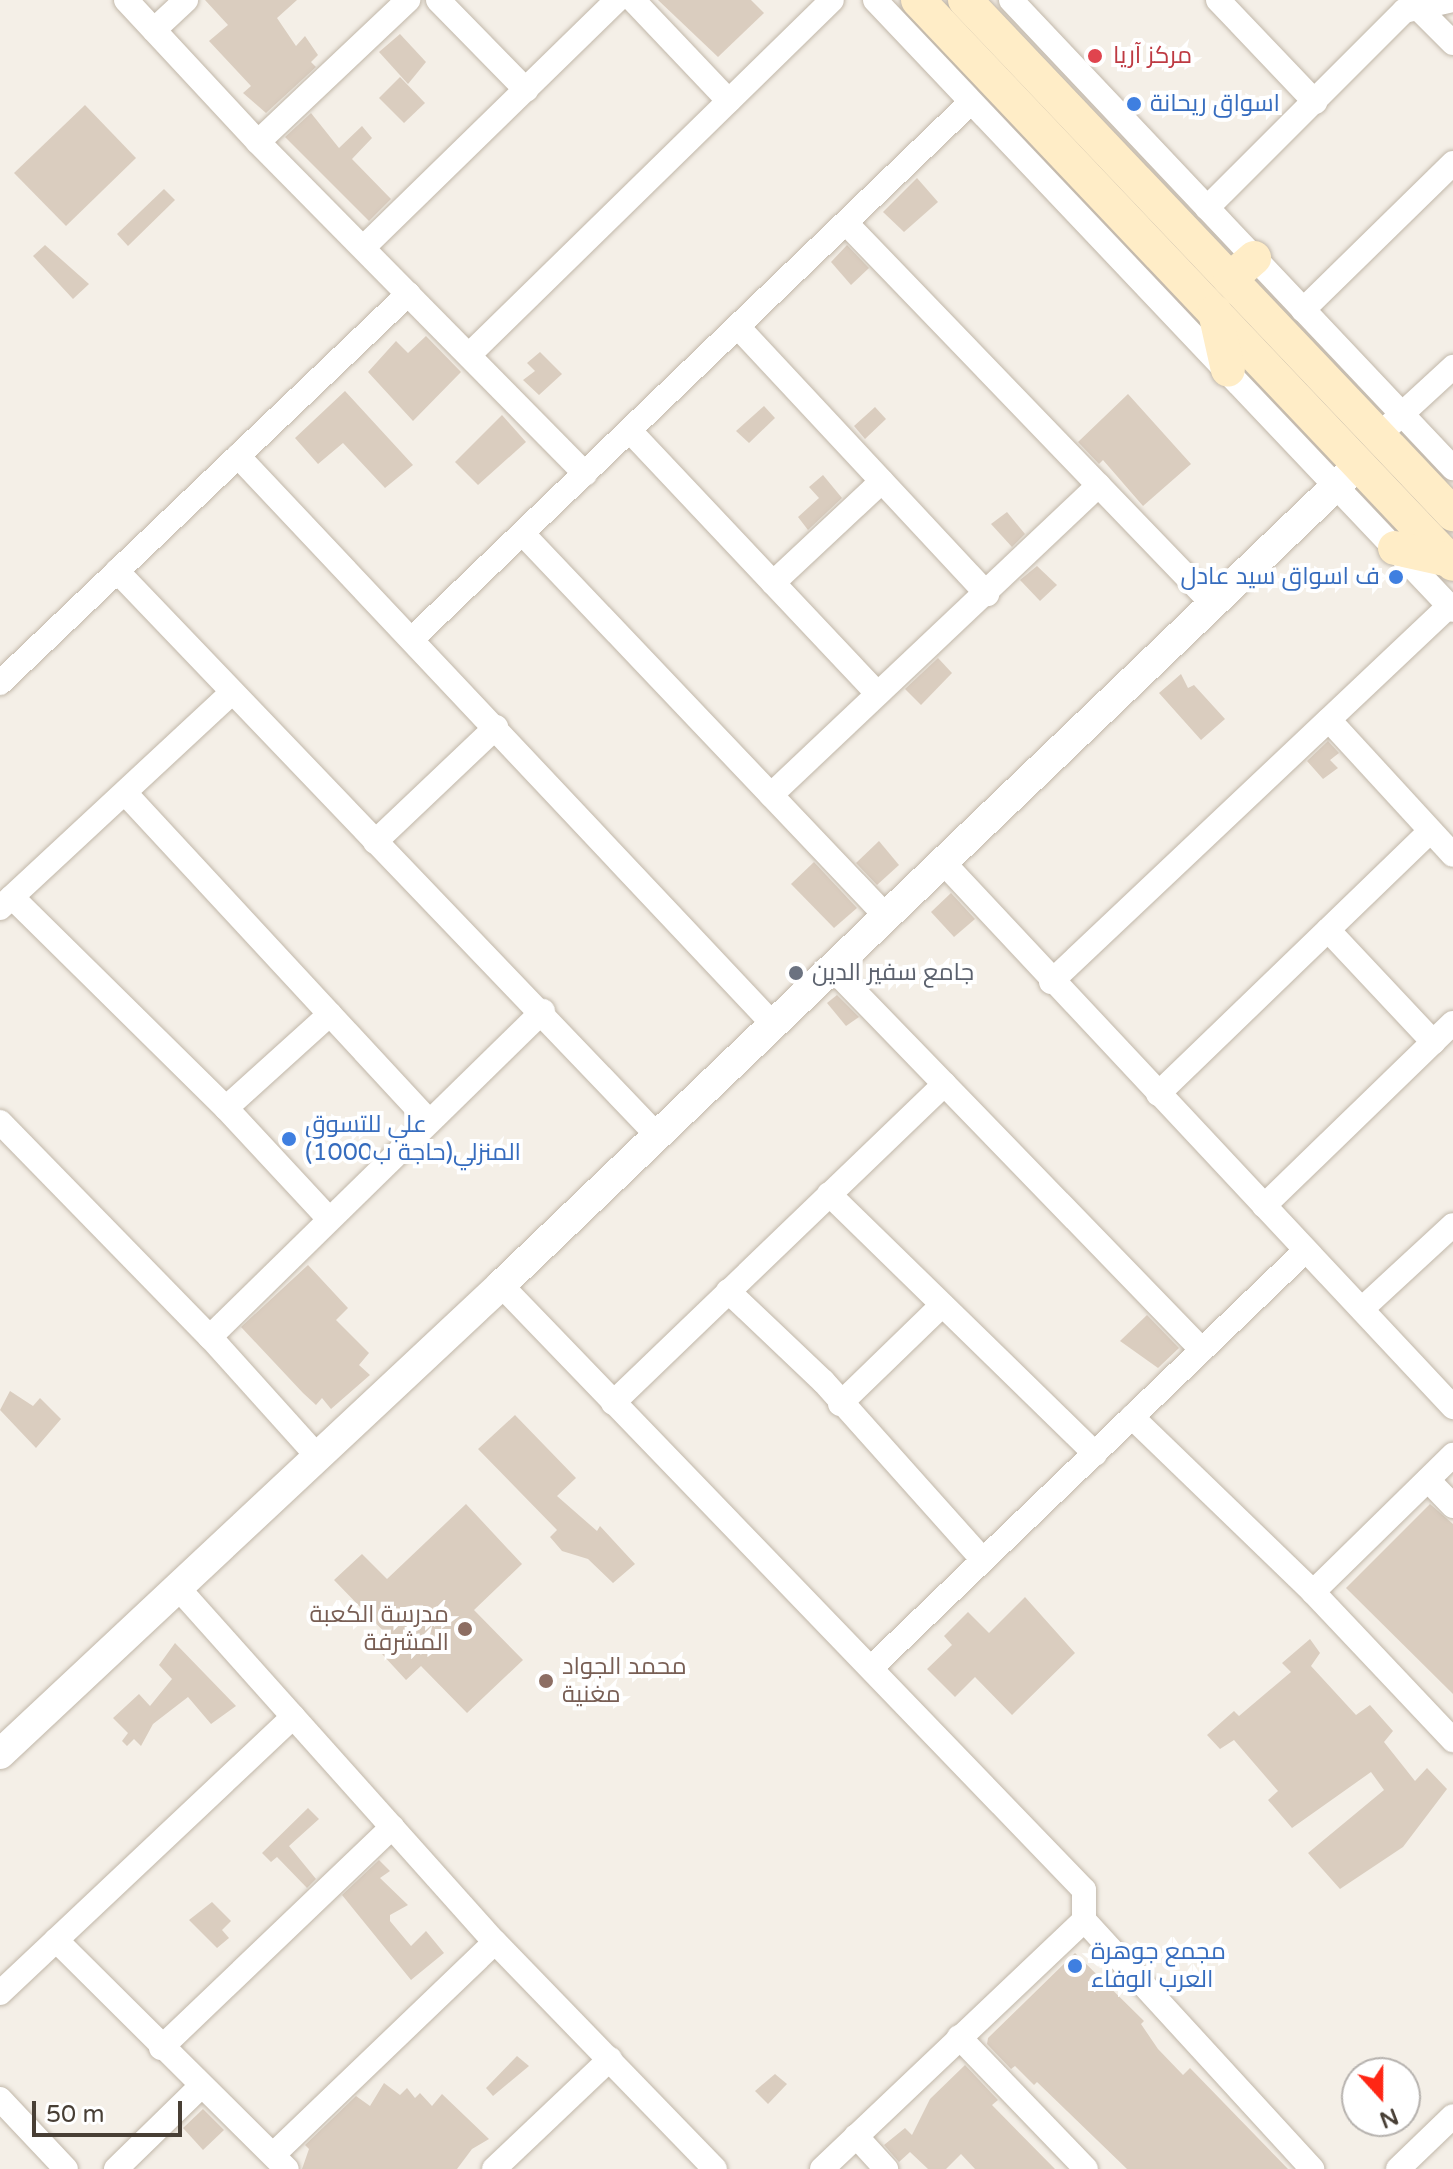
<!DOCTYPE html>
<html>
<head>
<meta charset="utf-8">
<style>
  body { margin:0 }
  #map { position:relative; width:1453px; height:2169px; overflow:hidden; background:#f4efe7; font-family:"Varela Round",Cairo,sans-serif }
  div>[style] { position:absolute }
  .building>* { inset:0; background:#dacdbf }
  .roads { filter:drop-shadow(0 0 2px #c1b7a9) drop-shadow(0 0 2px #c1b7a9) }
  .minor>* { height:24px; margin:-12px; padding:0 12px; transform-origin:12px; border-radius:12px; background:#fff }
  .tertiary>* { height:30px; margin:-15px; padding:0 15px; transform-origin:15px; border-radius:15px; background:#fff }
  .secondary>* { height:34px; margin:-17px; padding:0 17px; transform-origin:17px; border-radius:17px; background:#ffedc7 }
  .dots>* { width:22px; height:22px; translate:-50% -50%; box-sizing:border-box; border:4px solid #fff; border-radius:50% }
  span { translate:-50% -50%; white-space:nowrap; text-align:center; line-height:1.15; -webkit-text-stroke:8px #fff; paint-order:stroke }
  .health-label { font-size:24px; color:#be3a42 }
  .left { translate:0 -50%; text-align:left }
  .shop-label { font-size:24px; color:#366cbe }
  .right { translate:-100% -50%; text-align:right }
  .worship-label { font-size:24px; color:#5b616d }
  .education-label { font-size:24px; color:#785e54 }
  .north { position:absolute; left:1341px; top:2057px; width:80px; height:80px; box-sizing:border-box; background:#fff; border:2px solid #b6b2ae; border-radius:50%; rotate:159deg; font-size:22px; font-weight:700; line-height:32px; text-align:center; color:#483f35 }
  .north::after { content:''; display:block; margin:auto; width:28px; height:36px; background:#ff2614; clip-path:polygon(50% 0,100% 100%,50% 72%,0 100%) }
  .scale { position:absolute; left:32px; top:2101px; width:150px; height:36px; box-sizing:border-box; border:4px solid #483f35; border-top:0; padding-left:10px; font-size:24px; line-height:28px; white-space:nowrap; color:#483f35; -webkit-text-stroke:6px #fff; paint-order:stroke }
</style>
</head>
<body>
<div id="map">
  <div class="building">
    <div style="clip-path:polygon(205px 0,297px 0,277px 18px,296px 46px,305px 36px,318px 55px,311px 62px,316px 67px,266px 113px,243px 93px,251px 86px,209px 41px,228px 25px)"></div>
    <div style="clip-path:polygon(658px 0,751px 0,764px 13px,718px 57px)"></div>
    <div style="clip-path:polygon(400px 34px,426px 62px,408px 84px,379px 52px)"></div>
    <div style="clip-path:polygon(400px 77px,425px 103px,404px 123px,379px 98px)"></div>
    <div style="clip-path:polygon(85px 105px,136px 158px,66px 226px,14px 173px)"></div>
    <div style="clip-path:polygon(311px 113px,339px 148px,362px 126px,372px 138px,352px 159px,391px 199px,369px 221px,285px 137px)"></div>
    <div style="clip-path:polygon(917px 178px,938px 202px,904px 232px,883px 212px)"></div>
    <div style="clip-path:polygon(164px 189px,175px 200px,128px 246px,117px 234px)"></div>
    <div style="clip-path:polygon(45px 245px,89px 284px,73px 299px,33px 256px)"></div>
    <div style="clip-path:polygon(847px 245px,869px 268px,851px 285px,831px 262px)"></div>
    <div style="clip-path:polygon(426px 336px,461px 372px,413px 421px,368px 372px,396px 341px,408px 353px)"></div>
    <div style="clip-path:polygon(540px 352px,562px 374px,539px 395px,523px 380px,535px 371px,527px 363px)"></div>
    <div style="clip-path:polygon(345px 391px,413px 465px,385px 488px,343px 443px,318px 464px,295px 438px)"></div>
    <div style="clip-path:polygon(1128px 394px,1191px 464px,1143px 506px,1103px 460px,1099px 464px,1078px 442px)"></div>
    <div style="clip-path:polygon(764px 406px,775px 418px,749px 443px,736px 431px)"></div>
    <div style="clip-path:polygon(875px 407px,886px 419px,865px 439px,854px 426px)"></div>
    <div style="clip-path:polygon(502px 415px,526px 442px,478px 485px,455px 462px)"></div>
    <div style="clip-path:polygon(823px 475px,842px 498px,808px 530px,798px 517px,819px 498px,809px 487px)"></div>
    <div style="clip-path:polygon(1007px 512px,1025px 534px,1012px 547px,991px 524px)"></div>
    <div style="clip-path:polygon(1037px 566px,1057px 585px,1040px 601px,1020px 580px)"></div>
    <div style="clip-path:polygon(938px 658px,952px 673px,921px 705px,905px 689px)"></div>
    <div style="clip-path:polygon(1181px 674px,1188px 688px,1194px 685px,1225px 719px,1201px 740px,1159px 693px)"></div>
    <div style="clip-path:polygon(1328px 741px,1339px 753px,1330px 760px,1338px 768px,1323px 779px,1307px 761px)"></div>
    <div style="clip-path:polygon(879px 841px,899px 865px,877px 885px,856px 863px)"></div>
    <div style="clip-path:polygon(814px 862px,857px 908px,834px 928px,791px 884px)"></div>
    <div style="clip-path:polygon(951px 893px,975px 919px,954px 937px,931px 912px)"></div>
    <div style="clip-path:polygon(837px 995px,859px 1017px,846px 1026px,827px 1003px)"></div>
    <div style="clip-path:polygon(308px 1265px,348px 1308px,336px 1320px,369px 1353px,359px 1365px,370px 1375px,331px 1409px,322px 1398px,316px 1405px,303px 1393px,241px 1327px)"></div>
    <div style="clip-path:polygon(1147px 1315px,1179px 1348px,1158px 1368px,1120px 1341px)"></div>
    <div style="clip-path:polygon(10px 1391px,33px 1406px,40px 1398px,61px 1419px,36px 1448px,0 1410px)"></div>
    <div style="clip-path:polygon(515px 1415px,576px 1478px,557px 1496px,597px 1531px,600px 1526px,635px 1564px,613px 1583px,588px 1559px,562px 1551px,550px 1537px,557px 1530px,478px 1449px)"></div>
    <div style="clip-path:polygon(466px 1504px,522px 1564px,474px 1610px,523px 1660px,467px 1713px,421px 1666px,406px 1680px,382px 1654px,394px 1642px,334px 1580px,362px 1554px,387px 1579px)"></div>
    <div style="clip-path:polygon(1430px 1504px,1453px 1524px,1453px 1694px,1346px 1588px)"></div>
    <div style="clip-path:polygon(1025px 1597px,1075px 1653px,1012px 1715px,975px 1677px,955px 1697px,927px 1669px,952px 1645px,944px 1636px,968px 1612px,989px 1633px)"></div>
    <div style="clip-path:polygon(1310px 1639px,1320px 1653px,1311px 1666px,1356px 1715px,1370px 1705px,1393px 1731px,1384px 1742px,1415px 1781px,1427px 1768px,1447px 1789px,1403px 1847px,1340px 1889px,1308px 1853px,1384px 1790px,1371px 1772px,1292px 1828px,1268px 1800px,1278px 1791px,1234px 1740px,1220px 1749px,1207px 1735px,1234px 1711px,1239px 1716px,1291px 1672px,1282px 1663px)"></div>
    <div style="clip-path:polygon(175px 1643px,236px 1706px,211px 1724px,188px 1697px,153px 1724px,141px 1746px,134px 1739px,127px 1746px,122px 1741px,128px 1733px,113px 1718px,139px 1694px,150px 1706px,172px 1679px,159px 1665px)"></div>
    <div style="clip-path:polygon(308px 1808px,319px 1819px,289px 1846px,316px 1879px,307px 1888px,277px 1857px,271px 1862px,262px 1853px)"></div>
    <div style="clip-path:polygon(379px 1860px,390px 1871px,380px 1878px,408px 1905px,390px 1915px,390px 1921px,411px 1946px,426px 1931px,444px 1953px,411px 1980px,342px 1895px)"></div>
    <div style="clip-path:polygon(212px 1902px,231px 1921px,222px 1930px,229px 1938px,217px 1948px,189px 1920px)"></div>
    <div style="clip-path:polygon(1075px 1953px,1144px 2021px,1141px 2024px,1158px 2049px,1183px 2075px,1190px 2068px,1288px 2169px,1127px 2169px,1037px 2082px,1034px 2085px,1015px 2066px,1011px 2069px,987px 2044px,988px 2038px)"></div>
    <div style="clip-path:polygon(517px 2056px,529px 2066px,493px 2096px,486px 2088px)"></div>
    <div style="clip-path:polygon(965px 2065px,998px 2100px,992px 2105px,1055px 2169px,975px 2169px,961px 2154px,946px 2169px,928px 2169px,910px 2152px,899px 2162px,884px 2145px,905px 2128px,912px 2135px,930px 2099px)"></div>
    <div style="clip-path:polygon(775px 2074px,787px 2084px,768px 2104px,755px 2091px)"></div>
    <div style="clip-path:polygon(384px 2083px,400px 2095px,407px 2088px,415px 2098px,420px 2093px,432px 2106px,442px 2094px,489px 2139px,472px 2149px,457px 2169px,302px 2169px,309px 2149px,305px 2145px,356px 2096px,370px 2106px)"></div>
    <div style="clip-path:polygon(203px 2109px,224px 2130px,203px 2150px,183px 2128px)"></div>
  </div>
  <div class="roads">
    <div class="minor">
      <div style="left:126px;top:0;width:194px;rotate:47.1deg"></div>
      <div style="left:258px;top:142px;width:466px;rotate:45.4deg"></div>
      <div style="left:438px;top:0;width:126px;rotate:45.6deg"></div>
      <div style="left:633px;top:0;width:139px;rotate:46.5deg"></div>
      <div style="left:875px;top:0;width:840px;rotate:46.54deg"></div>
      <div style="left:1011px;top:0;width:644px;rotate:46.64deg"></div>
      <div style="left:1218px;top:0;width:141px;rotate:46.4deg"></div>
      <div style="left:1412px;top:2px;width:58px;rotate:45deg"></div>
      <div style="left:154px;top:30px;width:44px;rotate:-43.2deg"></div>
      <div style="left:258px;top:142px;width:207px;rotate:-43.4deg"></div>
      <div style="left:1207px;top:208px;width:279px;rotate:-45deg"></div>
      <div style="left:1404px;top:11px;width:50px;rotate:-12.7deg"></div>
      <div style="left:847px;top:224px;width:526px;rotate:46.08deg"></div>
      <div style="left:365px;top:246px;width:352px;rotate:-44.3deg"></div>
      <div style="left:1303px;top:310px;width:210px;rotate:-44.4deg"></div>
      <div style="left:739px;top:328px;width:364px;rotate:47deg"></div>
      <div style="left:470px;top:354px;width:506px;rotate:-44.36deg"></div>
      <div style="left:1390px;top:425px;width:86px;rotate:-42.6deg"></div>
      <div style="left:630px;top:431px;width:360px;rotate:46.7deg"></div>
      <div style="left:238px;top:456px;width:779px;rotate:46.72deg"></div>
      <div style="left:523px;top:534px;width:526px;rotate:46.46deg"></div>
      <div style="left:117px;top:571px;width:779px;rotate:46.25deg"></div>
      <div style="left:773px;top:583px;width:149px;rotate:-43.1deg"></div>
      <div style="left:413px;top:638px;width:772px;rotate:-43.85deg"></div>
      <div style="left:0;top:683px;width:564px;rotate:-43.63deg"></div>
      <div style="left:1329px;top:720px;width:183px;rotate:47.4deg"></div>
      <div style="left:126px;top:794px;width:446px;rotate:47.2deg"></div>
      <div style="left:771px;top:795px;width:451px;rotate:-43.4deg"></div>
      <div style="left:375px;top:842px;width:167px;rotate:-43.5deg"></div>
      <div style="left:942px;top:861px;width:748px;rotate:46.9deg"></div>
      <div style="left:12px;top:897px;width:301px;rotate:44.6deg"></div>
      <div style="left:226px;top:1108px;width:151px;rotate:47.1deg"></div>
      <div style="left:0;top:908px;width:314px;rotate:-42.9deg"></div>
      <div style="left:1328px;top:930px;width:154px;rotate:46.8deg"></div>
      <div style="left:831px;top:967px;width:533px;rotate:45.91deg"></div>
      <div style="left:1051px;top:982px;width:548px;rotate:-43.37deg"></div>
      <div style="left:1158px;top:1094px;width:378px;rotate:-44deg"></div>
      <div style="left:226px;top:1108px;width:140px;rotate:-42.1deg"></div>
      <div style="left:0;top:1122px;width:301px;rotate:45.7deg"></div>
      <div style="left:210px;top:1337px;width:161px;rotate:48deg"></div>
      <div style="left:829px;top:1194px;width:372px;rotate:44.3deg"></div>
      <div style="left:1264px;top:1206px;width:263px;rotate:-44.1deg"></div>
      <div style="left:501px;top:1285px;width:840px;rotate:46.06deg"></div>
      <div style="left:1084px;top:1890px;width:30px;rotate:90deg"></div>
      <div style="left:1084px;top:1920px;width:338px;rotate:47.5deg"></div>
      <div style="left:728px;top:1291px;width:131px;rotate:43.5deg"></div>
      <div style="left:823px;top:1381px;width:240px;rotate:48.2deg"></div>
      <div style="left:1363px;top:1308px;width:122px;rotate:-42.7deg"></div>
      <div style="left:210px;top:1337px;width:466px;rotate:-44.4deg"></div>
      <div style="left:613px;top:1403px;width:460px;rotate:-43.9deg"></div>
      <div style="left:840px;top:1404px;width:142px;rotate:-44.1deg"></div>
      <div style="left:1132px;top:1417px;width:252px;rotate:44deg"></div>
      <div style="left:1313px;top:1592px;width:204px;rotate:46.6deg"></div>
      <div style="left:1428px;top:1480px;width:36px;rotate:46deg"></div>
      <div style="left:179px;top:1589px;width:474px;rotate:48.2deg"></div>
      <div style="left:495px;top:1942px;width:316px;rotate:45.9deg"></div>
      <div style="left:1313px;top:1592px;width:196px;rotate:-44.4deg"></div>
      <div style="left:873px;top:1666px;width:600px;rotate:-43.85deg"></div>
      <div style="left:56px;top:1940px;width:325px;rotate:44.8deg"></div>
      <div style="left:0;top:1993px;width:403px;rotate:-43.3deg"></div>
      <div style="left:959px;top:2037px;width:183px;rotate:46.1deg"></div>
      <div style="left:161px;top:2048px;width:320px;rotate:-43.7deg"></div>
      <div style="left:0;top:2099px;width:96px;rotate:46.7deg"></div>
      <div style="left:856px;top:2136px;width:45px;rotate:47.7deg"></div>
      <div style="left:274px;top:2154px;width:306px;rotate:-43.8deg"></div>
      <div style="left:116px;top:2169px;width:119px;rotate:-44.3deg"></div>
      <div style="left:494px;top:2169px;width:160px;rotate:-43.5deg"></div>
      <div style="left:822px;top:2169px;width:361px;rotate:-43.5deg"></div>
      <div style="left:1398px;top:2169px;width:76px;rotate:-43.9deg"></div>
    </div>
    <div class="tertiary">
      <div style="left:0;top:1754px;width:686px;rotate:-43.11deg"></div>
      <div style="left:501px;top:1285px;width:1188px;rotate:-43.74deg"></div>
    </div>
    <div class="secondary">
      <div style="left:918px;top:0;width:777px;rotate:46.51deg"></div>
      <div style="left:965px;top:0;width:709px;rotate:46.49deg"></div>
      <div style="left:1230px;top:279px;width:32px;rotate:-41deg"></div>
      <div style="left:1215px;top:312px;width:59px;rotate:77.4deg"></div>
      <div style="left:1395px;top:548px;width:55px;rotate:12.5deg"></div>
    </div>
  </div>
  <div class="dots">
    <div style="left:1095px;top:56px;background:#e0444e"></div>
    <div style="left:1134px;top:104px;background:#3f7fe0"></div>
    <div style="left:1396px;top:577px;background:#3f7fe0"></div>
    <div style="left:796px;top:973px;background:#6b7280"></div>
    <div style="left:289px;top:1139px;background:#3f7fe0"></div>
    <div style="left:465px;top:1629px;background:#8d6e63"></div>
    <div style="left:546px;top:1681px;background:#8d6e63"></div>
    <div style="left:1075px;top:1966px;background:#3f7fe0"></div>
  </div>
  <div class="health-label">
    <span class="left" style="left:1113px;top:56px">مركز آريا</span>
  </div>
  <div class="shop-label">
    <span class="left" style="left:1150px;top:104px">اسواق ريحانة</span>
    <span class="right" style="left:1380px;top:577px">ف اسواق سيد عادل</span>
    <span class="left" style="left:305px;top:1139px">علي للتسوق<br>المنزلي(حاجة ب1000)</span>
    <span class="left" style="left:1091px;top:1966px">مجمع جوهرة<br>العرب الوفاء</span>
  </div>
  <div class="worship-label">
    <span class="left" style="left:812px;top:973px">جامع سفير الدين</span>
  </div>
  <div class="education-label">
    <span class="right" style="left:449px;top:1629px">مدرسة الكعبة<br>المشرفة</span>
    <span class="left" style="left:562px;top:1681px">محمد الجواد<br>مغنية</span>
  </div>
  <div class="north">N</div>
  <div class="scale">50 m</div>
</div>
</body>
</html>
